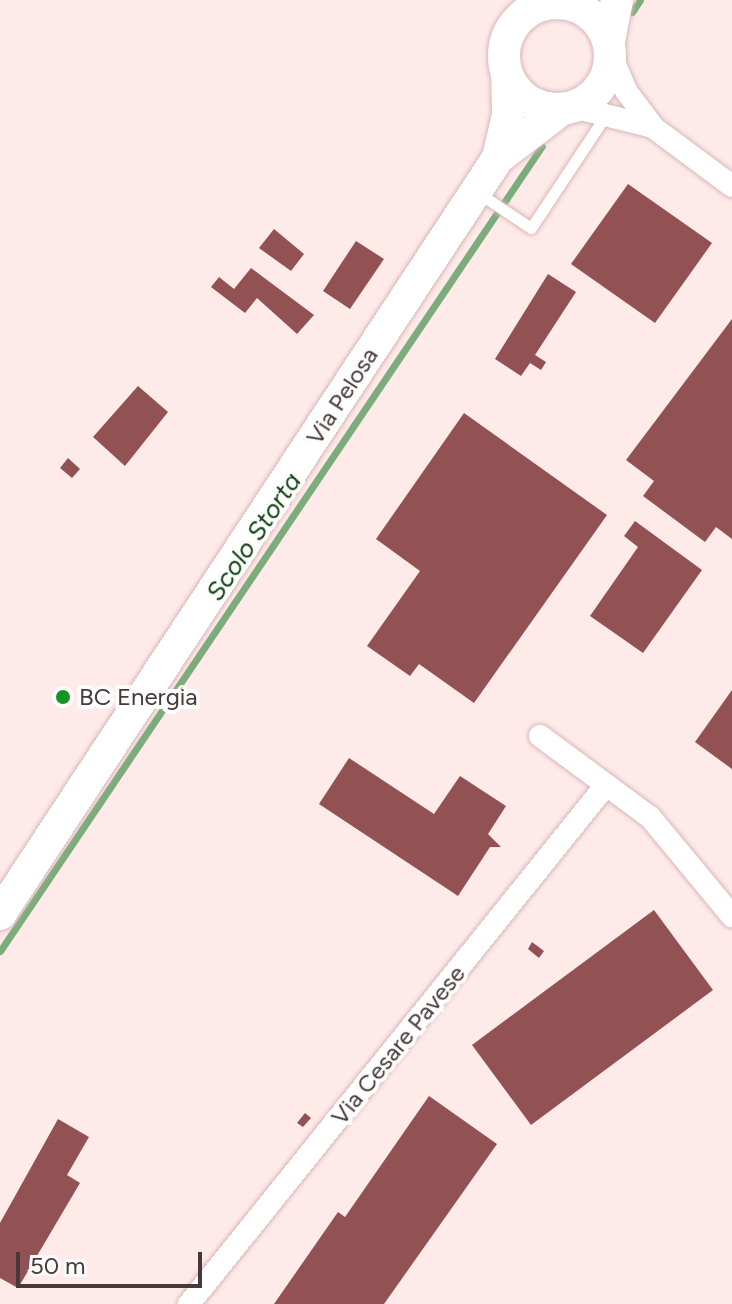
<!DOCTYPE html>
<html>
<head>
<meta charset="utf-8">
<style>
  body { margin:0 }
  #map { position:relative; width:732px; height:1304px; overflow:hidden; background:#ffeaea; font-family:Figtree,sans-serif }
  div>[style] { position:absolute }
  .stream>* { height:7px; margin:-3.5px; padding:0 3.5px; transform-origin:3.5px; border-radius:3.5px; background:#7dac7c }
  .building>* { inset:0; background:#925153 }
  .roads { filter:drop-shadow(0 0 2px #d8b8b7) drop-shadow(0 0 2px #d8b8b7) }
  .service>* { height:11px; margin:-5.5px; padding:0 5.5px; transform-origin:5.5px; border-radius:5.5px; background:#fff }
  .minor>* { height:22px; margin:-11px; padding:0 11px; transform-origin:11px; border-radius:11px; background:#fff }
  .secondary>* { height:32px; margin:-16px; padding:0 16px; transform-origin:16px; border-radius:16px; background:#fff }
  .secondary>.ring { margin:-16px; padding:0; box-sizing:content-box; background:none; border:32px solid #fff; border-radius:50% }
  .dots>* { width:22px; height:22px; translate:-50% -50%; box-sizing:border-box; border:4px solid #fdfdfd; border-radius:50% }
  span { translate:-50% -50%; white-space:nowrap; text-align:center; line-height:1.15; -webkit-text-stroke:8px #fdfdfd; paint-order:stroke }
  .street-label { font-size:24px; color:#463938 }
  .poi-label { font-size:24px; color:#463938 }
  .left { translate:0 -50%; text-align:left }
  .water-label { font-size:26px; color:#104212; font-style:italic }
  .scale { position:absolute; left:16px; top:1252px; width:186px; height:36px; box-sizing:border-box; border:4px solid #463938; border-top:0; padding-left:10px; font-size:24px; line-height:28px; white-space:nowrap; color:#463938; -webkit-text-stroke:6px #fdfdfd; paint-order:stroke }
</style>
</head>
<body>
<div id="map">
  <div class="stream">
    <div style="left:632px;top:12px;width:14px;rotate:-56deg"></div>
    <div style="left:0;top:951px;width:970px;rotate:-56.05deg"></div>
  </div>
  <div class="building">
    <div style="clip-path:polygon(628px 184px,712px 243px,655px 323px,571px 264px)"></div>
    <div style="clip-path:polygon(274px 229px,304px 254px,291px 271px,259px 248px)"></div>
    <div style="clip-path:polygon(356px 241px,384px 259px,350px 309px,323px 291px)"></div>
    <div style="clip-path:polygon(251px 268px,314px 315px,297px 334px,257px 298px,245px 313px,211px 287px,219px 277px,234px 289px)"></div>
    <div style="clip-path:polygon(548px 274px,576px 292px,535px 355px,546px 362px,541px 370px,530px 363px,521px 376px,495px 359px)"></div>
    <div style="clip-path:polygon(732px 319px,732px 539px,716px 527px,705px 542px,643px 496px,654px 481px,626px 460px)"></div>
    <div style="clip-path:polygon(138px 386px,168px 412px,125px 466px,93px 437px)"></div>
    <div style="clip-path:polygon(464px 413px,607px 515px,474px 703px,419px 664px,410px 676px,367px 646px,420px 571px,376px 539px)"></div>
    <div style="clip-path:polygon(68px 458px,80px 469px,72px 478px,60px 468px)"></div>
    <div style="clip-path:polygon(635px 521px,702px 570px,643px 653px,590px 616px,638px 547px,624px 536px)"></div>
    <div style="clip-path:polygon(732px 690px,732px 769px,695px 742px)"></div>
    <div style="clip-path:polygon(349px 758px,434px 814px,460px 776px,506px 806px,488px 834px,501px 847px,490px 847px,458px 896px,319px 804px)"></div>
    <div style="clip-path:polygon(654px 910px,713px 990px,531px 1125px,472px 1045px)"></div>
    <div style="clip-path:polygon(532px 942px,544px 951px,539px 958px,528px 949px)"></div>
    <div style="clip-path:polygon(429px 1096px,497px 1144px,384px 1304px,274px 1304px,338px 1212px,345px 1217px)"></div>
    <div style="clip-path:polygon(305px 1113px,311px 1118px,303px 1127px,297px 1123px)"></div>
    <div style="clip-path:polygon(58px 1119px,89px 1137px,67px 1175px,80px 1183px,18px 1288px,0 1278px,0 1223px)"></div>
  </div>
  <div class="roads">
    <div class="service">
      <div style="left:477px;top:192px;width:65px;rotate:33.7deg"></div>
      <div style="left:531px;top:228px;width:138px;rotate:-56.5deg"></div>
    </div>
    <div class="minor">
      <div style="left:611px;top:55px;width:39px;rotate:67deg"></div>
      <div style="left:626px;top:91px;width:46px;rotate:52.9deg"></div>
      <div style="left:654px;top:128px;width:97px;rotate:36.6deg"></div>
      <div style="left:573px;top:107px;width:82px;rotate:14deg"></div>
      <div style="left:540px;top:736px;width:137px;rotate:36.4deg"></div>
      <div style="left:650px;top:817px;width:129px;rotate:50.4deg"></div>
      <div style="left:189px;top:1304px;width:666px;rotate:-51.22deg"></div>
    </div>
    <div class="secondary">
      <div class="ring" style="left:504px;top:3px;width:74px;height:74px"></div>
      <div style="left:609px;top:41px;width:42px;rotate:-79deg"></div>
      <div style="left:498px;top:158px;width:79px;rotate:-37.3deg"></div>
      <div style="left:0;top:914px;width:905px;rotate:-56.63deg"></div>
      <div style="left:498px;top:158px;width:44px;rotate:-76.9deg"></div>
      <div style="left:508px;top:115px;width:39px;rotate:-91deg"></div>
    </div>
  </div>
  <div class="dots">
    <div style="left:63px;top:697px;background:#159323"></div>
  </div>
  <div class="street-label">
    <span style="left:342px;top:396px;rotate:-57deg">Via Pelosa</span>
    <span style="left:398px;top:1045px;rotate:-51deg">Via Cesare Pavese</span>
  </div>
  <div class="poi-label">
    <span class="left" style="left:79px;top:697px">BC Energia</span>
  </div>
  <div class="water-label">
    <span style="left:254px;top:537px;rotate:-56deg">Scolo Storta</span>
  </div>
  <div class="scale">50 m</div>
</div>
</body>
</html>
